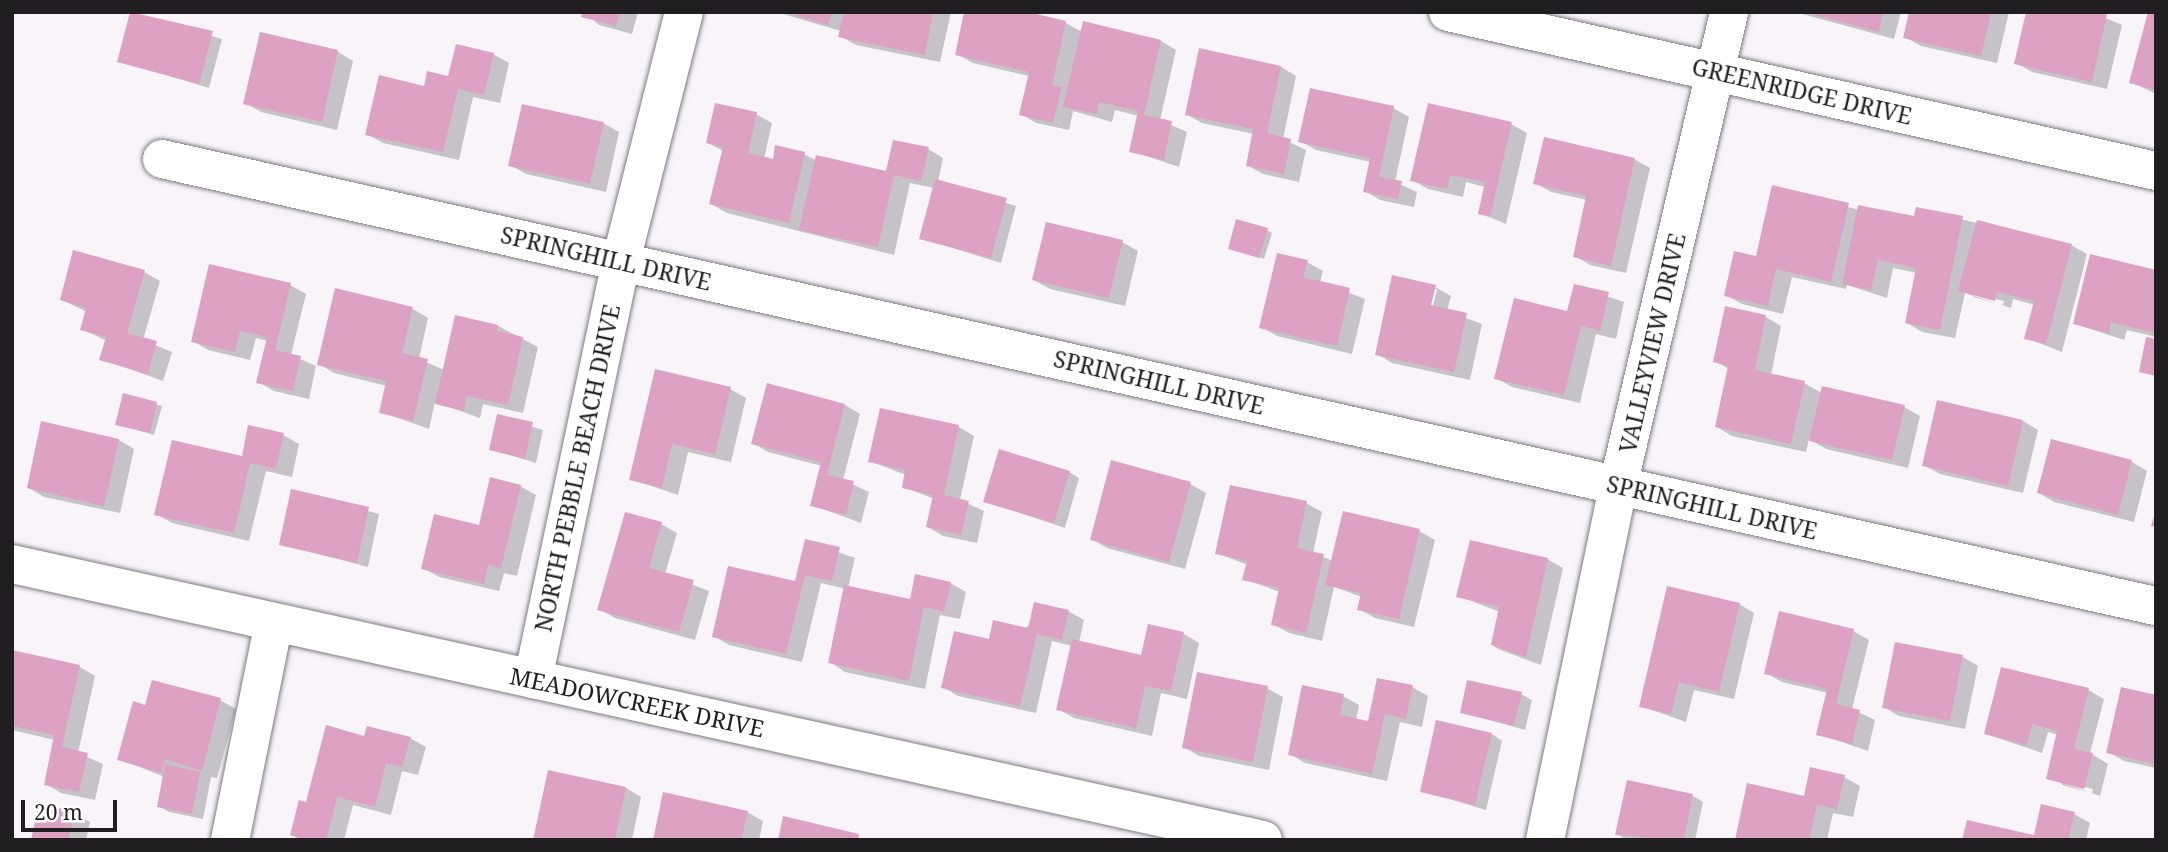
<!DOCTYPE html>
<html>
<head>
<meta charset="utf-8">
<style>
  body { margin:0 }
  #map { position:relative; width:2168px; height:852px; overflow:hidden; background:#f8f4fa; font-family:"Noto Serif",serif }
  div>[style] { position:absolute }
  .shadow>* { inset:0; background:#0003 }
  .building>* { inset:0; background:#dda1c3 }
  .roads { filter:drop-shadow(0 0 2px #7f7b81) drop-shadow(0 0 2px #7f7b81) }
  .minor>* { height:38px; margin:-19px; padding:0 19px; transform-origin:19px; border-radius:19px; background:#fff }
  span { translate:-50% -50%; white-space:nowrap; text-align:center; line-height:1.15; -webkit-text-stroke:5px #fff; paint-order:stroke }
  .street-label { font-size:23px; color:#201e21 }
  .frame { position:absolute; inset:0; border:14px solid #201e21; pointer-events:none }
  .scale { position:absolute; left:21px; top:800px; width:96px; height:32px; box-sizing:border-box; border:4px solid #201e21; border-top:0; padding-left:9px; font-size:21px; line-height:24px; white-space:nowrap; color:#201e21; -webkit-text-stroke:5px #fff; paint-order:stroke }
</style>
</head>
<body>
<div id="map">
  <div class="shadow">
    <div style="clip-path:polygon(132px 12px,222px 39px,209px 88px,119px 61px)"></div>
    <div style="clip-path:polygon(584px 12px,638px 12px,632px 34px,599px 25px)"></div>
    <div style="clip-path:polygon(776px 12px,951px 12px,940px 62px,856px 45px,840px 36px,841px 31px)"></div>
    <div style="clip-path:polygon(1020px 12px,1066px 23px,1082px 32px,1161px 41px,1176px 50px,1160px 120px,1187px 132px,1179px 167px,1131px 151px,1139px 116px,1115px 110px,1112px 122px,1073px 111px,1069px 130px,1036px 123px,1021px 114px,1029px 76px,973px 63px,957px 54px)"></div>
    <div style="clip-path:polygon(1795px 12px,1901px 12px,1894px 39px)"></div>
    <div style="clip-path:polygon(1911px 12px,2009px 12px,1997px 63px,1921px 46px,1905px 37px)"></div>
    <div style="clip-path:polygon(2028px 12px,2091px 12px,2122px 25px,2107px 89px,2032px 72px,2016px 63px)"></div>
    <div style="clip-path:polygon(2156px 12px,2156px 94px,2131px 82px)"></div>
    <div style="clip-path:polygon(261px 34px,338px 52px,353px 61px,337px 130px,261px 112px,245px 103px)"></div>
    <div style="clip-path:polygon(493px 54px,509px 63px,500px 103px,473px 97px,459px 160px,383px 143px,367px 134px,425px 88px)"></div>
    <div style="clip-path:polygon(1281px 67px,1296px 76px,1283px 139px,1306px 150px,1299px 182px,1263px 174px,1247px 165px,1254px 134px,1202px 123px,1186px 114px)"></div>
    <div style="clip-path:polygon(1393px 108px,1409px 117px,1395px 182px,1417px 192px,1414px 207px,1380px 200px,1365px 191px,1371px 162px,1316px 150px,1300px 141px)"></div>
    <div style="clip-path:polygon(756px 114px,772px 123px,764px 159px,774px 161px,804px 154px,817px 161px,887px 173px,928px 149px,943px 158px,938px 182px,1016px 206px,1001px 263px,921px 238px,934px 188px,910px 183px,894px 255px,727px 213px,711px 204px,723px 151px,708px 143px)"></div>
    <div style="clip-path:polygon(603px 123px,619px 132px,606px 192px,526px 174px,510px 165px)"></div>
    <div style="clip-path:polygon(1511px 124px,1527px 133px,1506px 224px,1480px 213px,1485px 187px,1466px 182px,1463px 197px,1428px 189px,1412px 180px)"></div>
    <div style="clip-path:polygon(1634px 159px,1650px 168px,1626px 273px,1590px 265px,1575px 256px,1587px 200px,1551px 192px,1535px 183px)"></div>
    <div style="clip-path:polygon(evenodd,1774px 187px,1859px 210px,1916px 218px,1917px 209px,2071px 245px,2087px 254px,2062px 352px,2026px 338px,2035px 305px,2013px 299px,2011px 308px,1965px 293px,1955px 338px,1922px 332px,1907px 323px,1917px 273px,1893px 268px,1887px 298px,1847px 285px,1846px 289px,1792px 277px,1783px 314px,1742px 304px,1726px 295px,1757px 258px,1774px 187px,1976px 294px,2004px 301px,2003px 305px,1973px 297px,1976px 294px)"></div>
    <div style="clip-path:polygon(1267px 230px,1272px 233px,1264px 259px,1230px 248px)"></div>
    <div style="clip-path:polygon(1122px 242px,1138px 251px,1125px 306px,1050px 289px,1034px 280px)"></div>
    <div style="clip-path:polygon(1307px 262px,1323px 271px,1320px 282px,1365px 299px,1352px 354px,1277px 336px,1261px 327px)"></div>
    <div style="clip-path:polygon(2156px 271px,2156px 337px,2127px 330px,2124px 340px,2075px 324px)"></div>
    <div style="clip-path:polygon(144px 272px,160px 281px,143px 340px,172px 352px,163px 381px,101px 359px,107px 341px,82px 329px,87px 312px,62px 300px)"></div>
    <div style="clip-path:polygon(evenodd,1394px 277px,1435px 287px,1451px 296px,1447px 311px,1482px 324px,1470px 380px,1392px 363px,1377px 354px,1394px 277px,1433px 289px,1437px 289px,1431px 314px,1427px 313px,1433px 289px)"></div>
    <div style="clip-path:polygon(290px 285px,306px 294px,291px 355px,316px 366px,309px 399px,274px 391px,258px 382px,268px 341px,256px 338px,250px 360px,208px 350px,193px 341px)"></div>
    <div style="clip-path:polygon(1575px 286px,1624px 302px,1616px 339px,1596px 334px,1580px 403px,1512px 387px,1496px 378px,1569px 313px)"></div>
    <div style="clip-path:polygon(336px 291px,413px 309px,428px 318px,419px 359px,444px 370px,498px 326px,538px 347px,523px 413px,483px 404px,480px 418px,435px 402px,429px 429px,381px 412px,387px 386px,334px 373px,319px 364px)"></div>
    <div style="clip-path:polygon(1726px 308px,1766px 317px,1781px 326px,1771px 375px,1804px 383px,1822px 393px,1904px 407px,1920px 416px,1908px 468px,1826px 449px,1809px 439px,1806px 452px,1732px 436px,1717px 427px,1729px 369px,1715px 361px)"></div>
    <div style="clip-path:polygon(730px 389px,746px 398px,731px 462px,688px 452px,678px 495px,631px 479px)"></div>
    <div style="clip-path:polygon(125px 395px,162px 406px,154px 435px,117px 424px)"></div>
    <div style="clip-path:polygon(845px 405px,860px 414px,843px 480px,869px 492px,861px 523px,812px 505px,822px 466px,768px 452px,753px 443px)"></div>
    <div style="clip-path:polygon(498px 416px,543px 430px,536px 463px,491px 449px)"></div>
    <div style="clip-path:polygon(2023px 421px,2038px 430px,2023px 493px,1940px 474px,1924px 465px)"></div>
    <div style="clip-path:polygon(959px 427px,974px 436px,960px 500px,984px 511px,977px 543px,943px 536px,928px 527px,934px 499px,904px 487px,906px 475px,870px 461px)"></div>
    <div style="clip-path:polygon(283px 435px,299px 444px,292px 477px,266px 471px,249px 541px,172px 523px,156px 514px)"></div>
    <div style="clip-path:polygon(119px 440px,134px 449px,120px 513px,44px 497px,29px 488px)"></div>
    <div style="clip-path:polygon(2052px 441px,2132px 462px,2147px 471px,2134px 522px,2054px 502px,2039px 493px)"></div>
    <div style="clip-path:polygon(1069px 472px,1079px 478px,1065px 528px,985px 501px)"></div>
    <div style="clip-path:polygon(1190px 484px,1206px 493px,1185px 569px,1107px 548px,1092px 539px)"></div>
    <div style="clip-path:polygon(520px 486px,536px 495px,517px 576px,504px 573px,499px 591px,439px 577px,423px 568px,481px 527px)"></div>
    <div style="clip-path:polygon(292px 491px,379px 514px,368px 567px,281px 544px)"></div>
    <div style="clip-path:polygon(1306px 503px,1322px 512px,1313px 553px,1333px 561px,1419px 531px,1435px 540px,1414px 627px,1375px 618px,1359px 609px,1362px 597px,1334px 587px,1322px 641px,1289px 633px,1273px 624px,1280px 592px,1244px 579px,1248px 565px,1217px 553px)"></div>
    <div style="clip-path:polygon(661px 524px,677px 533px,665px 574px,709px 591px,695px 640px,615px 618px,599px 609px)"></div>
    <div style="clip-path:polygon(806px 541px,855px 558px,848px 588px,911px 601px,950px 583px,966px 592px,960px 619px,940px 615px,925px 689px,845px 672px,830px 662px,846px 589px,821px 583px,802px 662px,729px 645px,714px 636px,797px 583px)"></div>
    <div style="clip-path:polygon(1547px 559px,1563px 568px,1541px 665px,1498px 649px,1493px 645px,1500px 612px,1458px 596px)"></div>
    <div style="clip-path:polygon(1739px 604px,1754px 613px,1734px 699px,1694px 690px,1686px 722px,1641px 706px)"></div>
    <div style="clip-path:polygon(1068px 611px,1084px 620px,1079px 642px,1142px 657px,1149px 626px,1184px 634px,1199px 643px,1187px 699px,1161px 693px,1152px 736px,1074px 718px,1058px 709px,1072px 646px,1052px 641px,1036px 713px,958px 696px,943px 687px,990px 641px)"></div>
    <div style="clip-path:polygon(1853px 631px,1869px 640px,1852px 709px,1875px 720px,1868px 751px,1818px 734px,1828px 693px,1782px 682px,1766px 673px)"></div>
    <div style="clip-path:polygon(12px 652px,80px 667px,95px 676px,78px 753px,103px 764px,95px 800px,61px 793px,46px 784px,55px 740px,12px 730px)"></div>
    <div style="clip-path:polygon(1963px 657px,1978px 666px,1965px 729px,1899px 716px,1884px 707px)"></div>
    <div style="clip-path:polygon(1412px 687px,1428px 696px,1422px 727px,1400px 722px,1387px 781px,1305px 763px,1290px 754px,1343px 696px,1359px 705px,1356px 720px,1369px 723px)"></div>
    <div style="clip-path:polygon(1267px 688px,1283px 697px,1269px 770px,1199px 756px,1184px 747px)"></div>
    <div style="clip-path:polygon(evenodd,2088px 690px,2104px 699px,2090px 753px,2108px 764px,2100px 796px,2048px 778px,2058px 735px,2048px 732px,2042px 753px,1986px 734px,2088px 690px,2062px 781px,2093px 789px,2092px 793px,2062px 785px,2062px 781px)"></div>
    <div style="clip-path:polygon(1521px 694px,1532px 700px,1525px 730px,1462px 712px)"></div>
    <div style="clip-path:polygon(2156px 696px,2156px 768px,2124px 761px,2108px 752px)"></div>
    <div style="clip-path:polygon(220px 700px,236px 709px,217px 778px,211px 777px,203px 819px,169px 812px,159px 806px,165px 777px,119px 759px)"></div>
    <div style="clip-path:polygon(1492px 734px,1502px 741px,1486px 810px,1422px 791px)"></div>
    <div style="clip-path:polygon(366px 738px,410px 738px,426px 747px,418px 775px,402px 771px,391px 815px,353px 805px,344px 840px,301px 840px,292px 835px,308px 804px)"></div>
    <div style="clip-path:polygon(1844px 777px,1860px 786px,1853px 817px,1833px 813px,1827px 840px,1737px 840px)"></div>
    <div style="clip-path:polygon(626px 788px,641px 797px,632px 840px,535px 840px)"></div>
    <div style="clip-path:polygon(1693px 796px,1703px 802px,1695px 840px,1627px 840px,1617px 834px)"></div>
    <div style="clip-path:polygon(747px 812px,763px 821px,759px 840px,655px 840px)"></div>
    <div style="clip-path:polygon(74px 813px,90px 822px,86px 840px,33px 840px)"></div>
    <div style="clip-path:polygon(2074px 814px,2090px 823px,2086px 840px,1964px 840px,2035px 837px)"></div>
  </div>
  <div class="building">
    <div style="clip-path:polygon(130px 12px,213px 31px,199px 84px,117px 62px)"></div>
    <div style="clip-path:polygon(582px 12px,620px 12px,616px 26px,581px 17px)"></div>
    <div style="clip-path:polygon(785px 12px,832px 12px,828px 25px)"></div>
    <div style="clip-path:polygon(844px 12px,933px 12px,925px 55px,838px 37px)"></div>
    <div style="clip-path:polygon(964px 12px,1028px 12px,1066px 21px,1052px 85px,1062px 87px,1053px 123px,1019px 115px,1029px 72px,955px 55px)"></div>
    <div style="clip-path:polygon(1804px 12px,1883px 12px,1879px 32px)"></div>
    <div style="clip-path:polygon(1909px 12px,1991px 12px,1981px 56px,1903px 38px)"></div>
    <div style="clip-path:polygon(2026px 12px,2107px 14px,2092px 82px,2014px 64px)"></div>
    <div style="clip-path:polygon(2148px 12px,2156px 12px,2156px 90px,2129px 83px)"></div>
    <div style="clip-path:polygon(1083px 21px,1161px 40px,1144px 115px,1172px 121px,1164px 160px,1129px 152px,1138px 111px,1099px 102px,1097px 114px,1063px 107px)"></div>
    <div style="clip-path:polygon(260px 32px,338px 50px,322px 122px,243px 104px)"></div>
    <div style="clip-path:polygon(456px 44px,494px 53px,484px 95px,458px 89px,443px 152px,365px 135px,379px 75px,424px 86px,427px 71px,448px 76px)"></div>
    <div style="clip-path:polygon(1199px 48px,1281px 66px,1267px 133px,1291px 139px,1284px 174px,1246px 166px,1253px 129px,1185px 115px)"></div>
    <div style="clip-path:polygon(1310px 88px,1394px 106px,1379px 177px,1402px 181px,1398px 199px,1363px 192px,1370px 158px,1298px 142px)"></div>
    <div style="clip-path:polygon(715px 103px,757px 112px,748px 153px,773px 159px,775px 145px,805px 152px,789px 223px,709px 204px,723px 147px,706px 143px)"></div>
    <div style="clip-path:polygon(1428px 103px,1512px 122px,1490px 217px,1478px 214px,1485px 182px,1450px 175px,1447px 189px,1410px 181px)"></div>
    <div style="clip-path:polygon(522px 104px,604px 122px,590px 184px,508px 166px)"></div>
    <div style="clip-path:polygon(1544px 137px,1635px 158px,1611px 266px,1573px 257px,1586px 196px,1533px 184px)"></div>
    <div style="clip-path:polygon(893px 140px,929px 147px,921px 181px,894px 175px,878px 247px,799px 230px,816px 155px,886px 171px)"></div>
    <div style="clip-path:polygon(935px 179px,1007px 198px,991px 258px,919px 239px)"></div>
    <div style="clip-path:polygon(1772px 185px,1849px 203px,1831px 282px,1776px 269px,1768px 306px,1724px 296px,1734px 251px,1756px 256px)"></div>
    <div style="clip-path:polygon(1858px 205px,1914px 216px,1916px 207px,1963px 216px,1940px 330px,1905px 323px,1916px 268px,1878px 260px,1871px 290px,1842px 284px)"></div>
    <div style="clip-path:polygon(1236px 219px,1268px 228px,1259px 258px,1228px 249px)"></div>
    <div style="clip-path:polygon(1977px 220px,2072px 244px,2046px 344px,2024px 339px,2034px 301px,1997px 292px,1995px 301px,1958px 291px)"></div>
    <div style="clip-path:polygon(1046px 222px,1123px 240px,1109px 298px,1032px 280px)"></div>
    <div style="clip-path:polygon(73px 250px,145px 270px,127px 333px,157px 341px,148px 374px,99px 360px,106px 337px,80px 330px,86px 308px,60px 300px)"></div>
    <div style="clip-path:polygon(1277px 253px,1308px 260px,1303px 277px,1350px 288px,1337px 346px,1259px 328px)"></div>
    <div style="clip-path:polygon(2090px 254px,2156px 270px,2155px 333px,2111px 322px,2109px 333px,2073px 324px)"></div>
    <div style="clip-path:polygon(209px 264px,291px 283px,275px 350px,301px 356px,293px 391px,256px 383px,267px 337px,240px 331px,235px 352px,191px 342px)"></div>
    <div style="clip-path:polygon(1392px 275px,1436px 285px,1431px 305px,1467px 313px,1454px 372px,1375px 355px)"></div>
    <div style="clip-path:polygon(1574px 284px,1609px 292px,1600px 331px,1581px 326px,1564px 395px,1494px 379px,1514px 298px,1567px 311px)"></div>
    <div style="clip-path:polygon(335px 288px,413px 307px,402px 353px,428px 359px,413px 421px,379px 413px,386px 381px,317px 365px)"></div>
    <div style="clip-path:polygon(1725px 306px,1766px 315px,1755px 370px,1805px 381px,1791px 444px,1715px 427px,1728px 366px,1713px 362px)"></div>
    <div style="clip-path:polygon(455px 315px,498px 325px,497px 331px,523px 337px,508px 405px,467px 396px,464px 411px,435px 404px)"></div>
    <div style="clip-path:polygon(2146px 337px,2156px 339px,2156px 376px,2139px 372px)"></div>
    <div style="clip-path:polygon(655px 369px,731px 387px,715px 454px,672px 444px,662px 488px,629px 480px)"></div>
    <div style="clip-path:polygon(767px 383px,845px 404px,827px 475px,854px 481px,846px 515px,810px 506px,821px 462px,751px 444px)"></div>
    <div style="clip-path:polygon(1822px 386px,1905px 405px,1892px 460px,1809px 441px)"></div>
    <div style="clip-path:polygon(123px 393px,157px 402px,150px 433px,115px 425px)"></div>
    <div style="clip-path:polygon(1937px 400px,2023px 420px,2008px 486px,1922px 466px)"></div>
    <div style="clip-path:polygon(880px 408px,959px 425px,944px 495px,969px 501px,961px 535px,926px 527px,933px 495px,902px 488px,905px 470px,868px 462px)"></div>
    <div style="clip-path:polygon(497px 414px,533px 422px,525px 459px,489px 450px)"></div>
    <div style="clip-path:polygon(41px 421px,119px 439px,104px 506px,27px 488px)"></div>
    <div style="clip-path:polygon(248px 425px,284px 433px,276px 469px,250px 463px,234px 533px,154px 515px,172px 440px,242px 456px)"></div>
    <div style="clip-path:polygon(2051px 439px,2132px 460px,2118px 515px,2037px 493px)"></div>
    <div style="clip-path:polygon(999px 449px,1070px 471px,1054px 523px,983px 502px)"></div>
    <div style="clip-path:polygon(1111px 460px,1191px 482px,1169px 562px,1090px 540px)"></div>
    <div style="clip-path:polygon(490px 477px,521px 485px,501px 568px,488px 565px,484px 584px,421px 569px,434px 514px,479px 525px)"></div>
    <div style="clip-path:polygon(1230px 485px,1307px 501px,1297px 548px,1324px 554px,1306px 633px,1271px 625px,1279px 588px,1242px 580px,1247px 561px,1215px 554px)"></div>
    <div style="clip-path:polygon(291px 489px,369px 507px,357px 563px,279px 545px)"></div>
    <div style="clip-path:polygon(2156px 509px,2156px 527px,2151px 526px)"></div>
    <div style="clip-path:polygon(1343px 511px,1420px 529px,1399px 619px,1357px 610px,1361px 593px,1325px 585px)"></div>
    <div style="clip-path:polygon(625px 512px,662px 522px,649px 568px,694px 580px,679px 632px,597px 610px)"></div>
    <div style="clip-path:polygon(805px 539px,840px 547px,832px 581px,805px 575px,786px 654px,712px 637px,728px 566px,795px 581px)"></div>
    <div style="clip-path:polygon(1470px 540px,1548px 558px,1526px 657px,1491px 645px,1499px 607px,1456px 597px)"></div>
    <div style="clip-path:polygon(915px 574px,951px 582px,944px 612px,924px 607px,909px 681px,828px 663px,844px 585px,910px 599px)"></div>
    <div style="clip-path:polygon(1667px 586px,1740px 603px,1719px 692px,1679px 682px,1671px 714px,1639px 707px)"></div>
    <div style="clip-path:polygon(1034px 602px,1069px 610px,1062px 640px,1037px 634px,1020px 706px,941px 688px,954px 631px,989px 639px,993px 620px,1028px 628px)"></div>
    <div style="clip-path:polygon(1779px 611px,1854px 629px,1836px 704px,1860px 710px,1852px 744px,1816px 735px,1827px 689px,1764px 674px)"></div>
    <div style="clip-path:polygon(1148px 624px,1184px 632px,1171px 691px,1145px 686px,1136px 728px,1056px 710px,1072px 639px,1141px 655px)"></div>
    <div style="clip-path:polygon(1895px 642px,1963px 655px,1950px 721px,1882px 708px)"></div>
    <div style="clip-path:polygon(12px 650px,80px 665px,62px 747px,88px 753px,79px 792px,44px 785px,54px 735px,12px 726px)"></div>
    <div style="clip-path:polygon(2001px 667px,2089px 688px,2074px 749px,2093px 753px,2084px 789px,2046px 779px,2057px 731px,2032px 724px,2027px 745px,1984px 734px)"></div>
    <div style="clip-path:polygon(1197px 672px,1268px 686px,1253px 762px,1182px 748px)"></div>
    <div style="clip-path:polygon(1377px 678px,1413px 685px,1406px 719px,1385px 714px,1372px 774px,1288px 755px,1302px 685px,1344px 694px,1340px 715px,1368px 721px)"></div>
    <div style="clip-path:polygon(152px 680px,221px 698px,202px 771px,165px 759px,162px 773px,117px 760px,133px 701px,145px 705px)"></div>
    <div style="clip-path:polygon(1467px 680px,1522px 692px,1514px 726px,1460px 713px)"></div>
    <div style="clip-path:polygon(2121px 687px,2156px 695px,2156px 764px,2106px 753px)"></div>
    <div style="clip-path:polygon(1436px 720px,1492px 733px,1475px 805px,1420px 792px)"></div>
    <div style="clip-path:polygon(326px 725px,364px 736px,367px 726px,411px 737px,402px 767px,386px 763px,375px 807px,337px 797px,326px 840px,307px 840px,290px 835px,299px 800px,306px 802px)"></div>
    <div style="clip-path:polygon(165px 764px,200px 772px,192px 814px,157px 807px)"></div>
    <div style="clip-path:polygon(1810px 767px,1845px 775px,1837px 809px,1817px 805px,1809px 840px,1735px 840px,1747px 783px,1804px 796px)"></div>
    <div style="clip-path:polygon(548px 770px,626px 787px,615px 840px,533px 840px)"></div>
    <div style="clip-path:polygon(1627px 780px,1693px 794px,1684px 840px,1615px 835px)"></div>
    <div style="clip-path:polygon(663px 792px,748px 811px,741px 840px,653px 840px)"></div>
    <div style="clip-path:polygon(39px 803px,75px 812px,68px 840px,31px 840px)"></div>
    <div style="clip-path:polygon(2041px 804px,2075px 812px,2068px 840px,1962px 840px,1967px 820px,2034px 835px)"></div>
    <div style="clip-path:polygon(783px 816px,859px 834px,858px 840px,778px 840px)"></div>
  </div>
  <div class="roads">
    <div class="minor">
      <div style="left:1448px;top:12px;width:726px;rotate:12.66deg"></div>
      <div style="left:162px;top:159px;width:2043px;rotate:12.64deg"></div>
      <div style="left:12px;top:564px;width:1281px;rotate:12.44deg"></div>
      <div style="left:533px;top:679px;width:427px;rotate:-78.1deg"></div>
      <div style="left:621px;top:261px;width:257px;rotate:-75.8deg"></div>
      <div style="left:230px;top:840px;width:222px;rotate:-78.6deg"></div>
      <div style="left:1545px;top:840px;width:361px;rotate:-78.3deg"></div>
      <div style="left:1618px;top:486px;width:487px;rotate:-76.8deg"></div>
    </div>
  </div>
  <div class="street-label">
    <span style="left:1802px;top:91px;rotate:13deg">GREENRIDGE DRIVE</span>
    <span style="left:606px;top:258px;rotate:13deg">SPRINGHILL DRIVE</span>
    <span style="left:1652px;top:343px;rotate:-77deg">VALLEYVIEW DRIVE</span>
    <span style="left:1159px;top:382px;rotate:13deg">SPRINGHILL DRIVE</span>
    <span style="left:577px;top:468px;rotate:-78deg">NORTH PEBBLE BEACH DRIVE</span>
    <span style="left:1712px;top:507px;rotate:13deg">SPRINGHILL DRIVE</span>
    <span style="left:637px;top:702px;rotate:12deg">MEADOWCREEK DRIVE</span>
  </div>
  <div class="frame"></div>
  <div class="scale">20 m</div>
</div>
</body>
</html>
